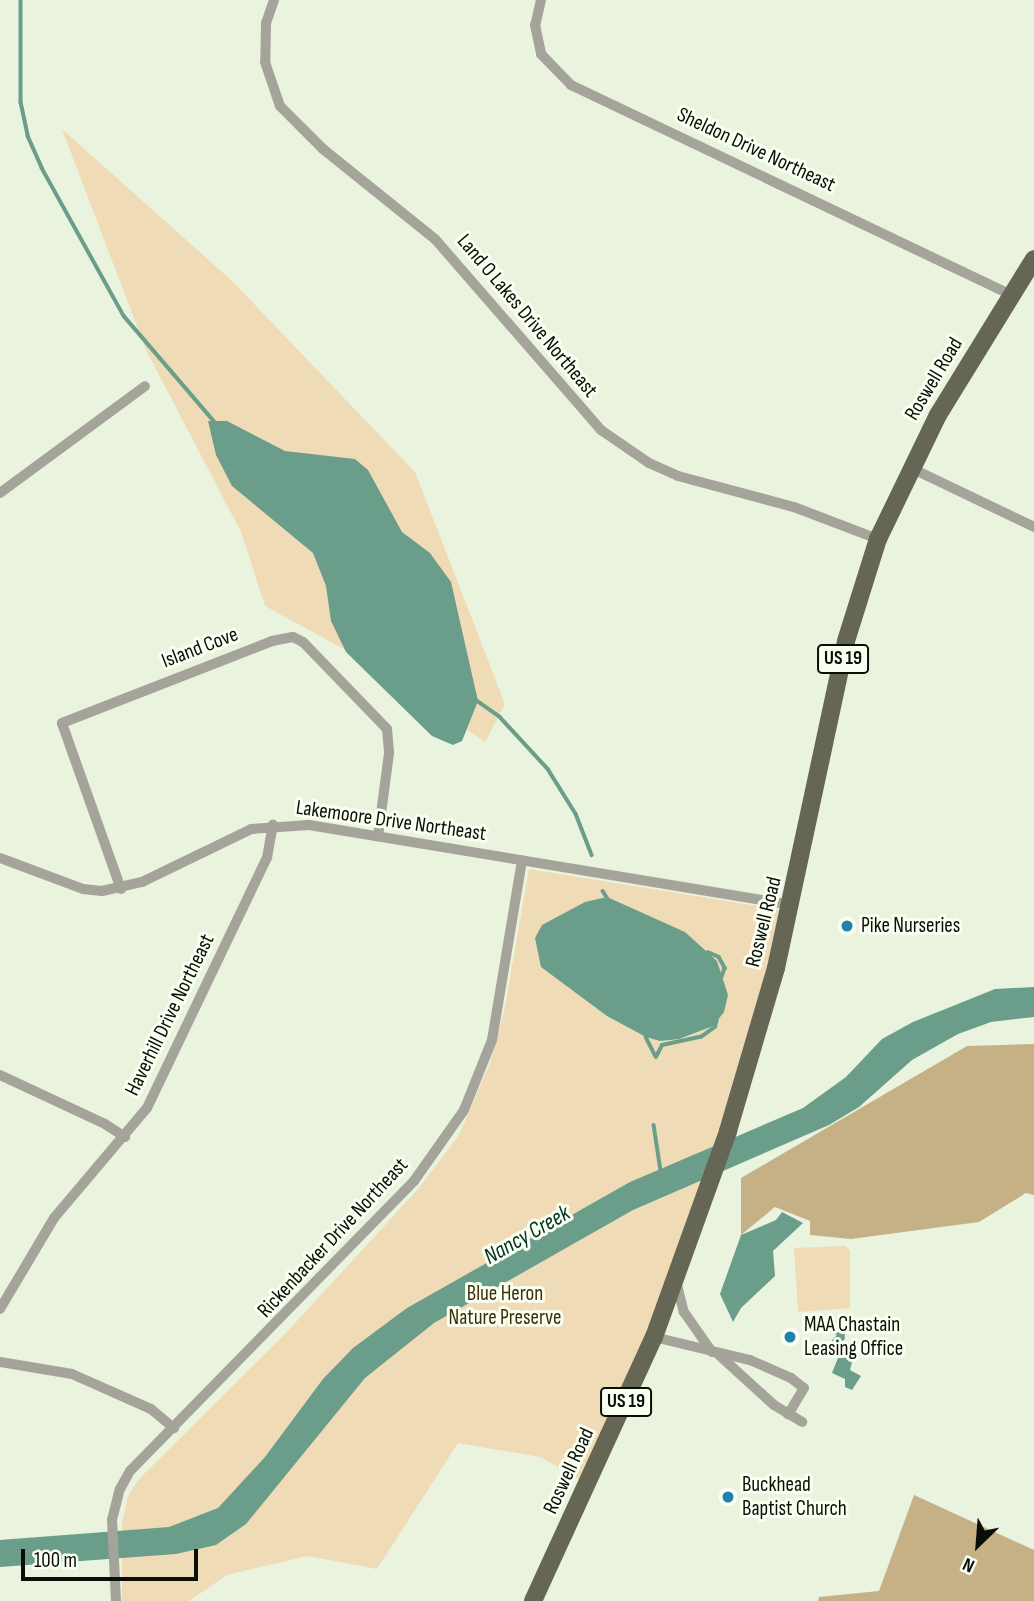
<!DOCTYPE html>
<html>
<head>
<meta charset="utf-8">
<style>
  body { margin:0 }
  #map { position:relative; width:1034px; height:1601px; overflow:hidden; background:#e9f3dd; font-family:"Sofia Sans Condensed",sans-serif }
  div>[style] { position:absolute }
  .green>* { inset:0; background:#efdcb6 }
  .forest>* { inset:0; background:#c6b187 }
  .water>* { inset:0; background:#6a9e8b }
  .stream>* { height:3.5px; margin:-1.75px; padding:0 1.75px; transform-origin:1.75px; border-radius:1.75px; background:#6a9e8b }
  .street>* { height:10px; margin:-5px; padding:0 5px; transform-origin:5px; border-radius:5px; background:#a4a49a }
  .primary>* { height:18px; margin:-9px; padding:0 9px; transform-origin:9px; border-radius:9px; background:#665 }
  .dots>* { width:19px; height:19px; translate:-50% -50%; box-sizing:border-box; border:4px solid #f9fff1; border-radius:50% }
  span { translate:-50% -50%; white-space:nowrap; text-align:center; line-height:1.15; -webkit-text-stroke:6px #f9fff1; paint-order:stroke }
  .shield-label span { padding:2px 5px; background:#f9fff1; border:2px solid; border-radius:5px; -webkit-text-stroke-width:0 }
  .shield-label { font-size:19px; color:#0b0e07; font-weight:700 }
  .street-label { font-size:21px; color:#0b0e07 }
  .poi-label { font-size:21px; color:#0b0e07 }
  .left { translate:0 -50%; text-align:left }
  .park-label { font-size:21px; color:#3d2e09 }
  .water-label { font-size:23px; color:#023225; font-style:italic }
  .north { position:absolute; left:943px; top:1510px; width:70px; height:70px; -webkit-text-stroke:5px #f9fff1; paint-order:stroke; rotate:205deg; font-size:19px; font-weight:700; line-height:28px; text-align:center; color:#0b0e07 }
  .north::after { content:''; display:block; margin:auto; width:24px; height:32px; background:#0b0e07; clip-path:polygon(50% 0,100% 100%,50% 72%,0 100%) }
  .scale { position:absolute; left:21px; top:1549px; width:177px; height:32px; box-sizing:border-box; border:4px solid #0b0e07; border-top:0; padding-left:9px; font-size:21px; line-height:24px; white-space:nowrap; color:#0b0e07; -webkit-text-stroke:5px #f9fff1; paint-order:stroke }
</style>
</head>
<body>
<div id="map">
  <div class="green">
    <div style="clip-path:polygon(62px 129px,231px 280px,415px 472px,505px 704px,485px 742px,375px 666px,265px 606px,241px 532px,146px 350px)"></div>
    <div style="clip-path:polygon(529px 869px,782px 910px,738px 1076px,646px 1339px,581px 1480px,540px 1457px,458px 1443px,377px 1569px,307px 1556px,227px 1575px,189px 1601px,122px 1601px,122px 1524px,128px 1496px,139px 1479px,286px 1333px,419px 1188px,459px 1135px,490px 1063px,504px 1012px)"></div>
    <div style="clip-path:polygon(845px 1246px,850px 1250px,850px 1308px,798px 1312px,794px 1248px)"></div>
  </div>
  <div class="forest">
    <div style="clip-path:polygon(1034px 1044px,1034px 1195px,1026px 1193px,979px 1222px,851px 1239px,810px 1235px,810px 1221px,775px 1207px,741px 1235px,741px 1178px,967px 1046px)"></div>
    <div style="clip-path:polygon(914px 1495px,1034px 1550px,1034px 1601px,818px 1601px,819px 1597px,879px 1591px)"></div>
  </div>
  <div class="water">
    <div style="clip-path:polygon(208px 421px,227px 421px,285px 451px,355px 459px,368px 470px,402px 532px,430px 553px,451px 582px,478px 701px,462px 741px,453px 745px,432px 736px,346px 652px,331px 621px,326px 586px,313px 553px,232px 486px,216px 455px)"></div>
    <div style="clip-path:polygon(607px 897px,685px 932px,717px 961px,728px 995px,724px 1012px,713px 1026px,679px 1039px,660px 1041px,646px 1037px,607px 1016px,541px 967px,535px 938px,542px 925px,585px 902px)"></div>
    <div style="clip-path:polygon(1034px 987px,1034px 1017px,991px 1022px,958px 1034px,912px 1060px,859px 1107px,829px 1125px,633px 1210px,434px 1323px,365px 1378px,246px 1524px,216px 1545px,176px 1554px,0 1567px,0 1540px,169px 1527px,218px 1508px,265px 1457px,323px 1379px,353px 1348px,407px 1308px,630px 1182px,803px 1108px,846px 1077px,882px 1039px,913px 1022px,995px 989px)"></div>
    <div style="clip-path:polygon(782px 1212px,803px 1223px,773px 1251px,775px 1276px,741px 1308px,733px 1322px,720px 1294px,741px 1235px,776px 1220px)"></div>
    <div style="clip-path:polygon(829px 1320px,844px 1322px,845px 1339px,837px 1346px,852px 1362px,850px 1370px,861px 1376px,852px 1390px,845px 1387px,845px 1379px,832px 1373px,840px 1353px,825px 1348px,837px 1335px,829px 1332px)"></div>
  </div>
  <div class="stream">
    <div style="left:21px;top:0;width:102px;rotate:90deg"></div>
    <div style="left:21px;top:102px;width:35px;rotate:78deg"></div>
    <div style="left:28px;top:136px;width:35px;rotate:66deg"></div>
    <div style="left:42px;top:168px;width:169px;rotate:61deg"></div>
    <div style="left:124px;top:316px;width:140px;rotate:49.4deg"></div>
    <div style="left:476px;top:700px;width:29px;rotate:35deg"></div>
    <div style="left:500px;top:717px;width:71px;rotate:47.3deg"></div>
    <div style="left:548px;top:769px;width:53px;rotate:58.1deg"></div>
    <div style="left:576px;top:814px;width:44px;rotate:68.7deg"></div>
    <div style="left:603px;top:891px;width:9px;rotate:58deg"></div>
    <div style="left:708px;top:952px;width:12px;rotate:24deg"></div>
    <div style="left:719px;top:957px;width:13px;rotate:61deg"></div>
    <div style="left:725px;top:968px;width:9px;rotate:108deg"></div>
    <div style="left:646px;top:1037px;width:22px;rotate:63deg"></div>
    <div style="left:656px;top:1057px;width:13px;rotate:-63deg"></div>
    <div style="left:662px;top:1045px;width:40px;rotate:-12deg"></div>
    <div style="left:701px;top:1037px;width:17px;rotate:-36deg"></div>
    <div style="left:715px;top:1027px;width:9px;rotate:-77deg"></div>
    <div style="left:654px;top:1125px;width:47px;rotate:81.3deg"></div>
  </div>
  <div class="street">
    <div style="left:274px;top:0;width:24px;rotate:109deg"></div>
    <div style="left:266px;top:23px;width:39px;rotate:91deg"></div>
    <div style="left:265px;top:62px;width:46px;rotate:71.2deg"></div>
    <div style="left:280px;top:106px;width:61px;rotate:45deg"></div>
    <div style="left:323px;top:149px;width:144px;rotate:38.8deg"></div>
    <div style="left:435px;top:239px;width:253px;rotate:49deg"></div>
    <div style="left:601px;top:430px;width:58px;rotate:34.5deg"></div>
    <div style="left:649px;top:463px;width:32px;rotate:24deg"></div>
    <div style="left:678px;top:476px;width:120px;rotate:15deg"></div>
    <div style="left:794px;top:507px;width:90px;rotate:20.9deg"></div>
    <div style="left:541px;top:0;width:26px;rotate:103deg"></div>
    <div style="left:535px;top:25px;width:30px;rotate:78deg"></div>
    <div style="left:541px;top:54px;width:43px;rotate:45.9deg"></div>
    <div style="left:571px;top:85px;width:488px;rotate:25.5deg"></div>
    <div style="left:909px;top:467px;width:139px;rotate:25.6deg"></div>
    <div style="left:0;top:493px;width:180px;rotate:-36.4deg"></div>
    <div style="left:0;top:858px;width:89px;rotate:20.5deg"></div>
    <div style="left:83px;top:889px;width:19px;rotate:6deg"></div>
    <div style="left:102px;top:891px;width:41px;rotate:-12.7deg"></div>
    <div style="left:142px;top:882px;width:121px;rotate:-25.9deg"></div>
    <div style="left:251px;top:829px;width:58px;rotate:-3.9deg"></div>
    <div style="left:309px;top:825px;width:490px;rotate:9.4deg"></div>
    <div style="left:121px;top:889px;width:176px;rotate:-109.6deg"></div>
    <div style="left:62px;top:723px;width:225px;rotate:-21.3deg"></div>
    <div style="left:272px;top:641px;width:21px;rotate:-11deg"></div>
    <div style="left:293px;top:637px;width:11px;rotate:27deg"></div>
    <div style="left:303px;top:642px;width:121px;rotate:46deg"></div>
    <div style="left:387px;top:729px;width:24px;rotate:85deg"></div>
    <div style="left:389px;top:753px;width:84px;rotate:97.5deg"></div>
    <div style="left:0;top:1075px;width:116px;rotate:25deg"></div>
    <div style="left:105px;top:1124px;width:24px;rotate:33deg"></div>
    <div style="left:676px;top:1281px;width:32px;rotate:76deg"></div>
    <div style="left:684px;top:1312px;width:49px;rotate:55deg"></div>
    <div style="left:0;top:1309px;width:106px;rotate:-59.3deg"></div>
    <div style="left:54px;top:1218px;width:144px;rotate:-49.8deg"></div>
    <div style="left:147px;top:1108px;width:277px;rotate:-64.4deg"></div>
    <div style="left:267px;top:858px;width:34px;rotate:-80deg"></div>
    <div style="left:654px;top:1337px;width:99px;rotate:13.5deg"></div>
    <div style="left:750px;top:1360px;width:45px;rotate:23.7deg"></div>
    <div style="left:791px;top:1378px;width:16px;rotate:38deg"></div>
    <div style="left:804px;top:1388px;width:31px;rotate:121deg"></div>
    <div style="left:719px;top:1355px;width:74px;rotate:42.3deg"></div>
    <div style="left:774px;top:1405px;width:33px;rotate:31deg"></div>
    <div style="left:0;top:1362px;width:73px;rotate:9.5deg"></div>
    <div style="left:72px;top:1374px;width:86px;rotate:23.9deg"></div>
    <div style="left:151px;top:1409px;width:30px;rotate:40deg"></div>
    <div style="left:116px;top:1601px;width:81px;rotate:-92.8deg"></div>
    <div style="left:112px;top:1520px;width:32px;rotate:-76deg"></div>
    <div style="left:120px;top:1489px;width:21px;rotate:-61deg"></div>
    <div style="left:130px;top:1471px;width:406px;rotate:-45.6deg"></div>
    <div style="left:414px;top:1181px;width:87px;rotate:-54.8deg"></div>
    <div style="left:464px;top:1110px;width:75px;rotate:-68.2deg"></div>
    <div style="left:492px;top:1040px;width:182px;rotate:-80.5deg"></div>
  </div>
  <div class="primary">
    <div style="left:533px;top:1601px;width:290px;rotate:-65.4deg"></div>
    <div style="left:654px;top:1337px;width:219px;rotate:-70.2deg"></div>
    <div style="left:728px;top:1131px;width:170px;rotate:-73.6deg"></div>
    <div style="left:776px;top:968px;width:334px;rotate:-77.9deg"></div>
    <div style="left:846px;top:641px;width:107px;rotate:-72.6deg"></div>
    <div style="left:878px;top:539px;width:138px;rotate:-64.2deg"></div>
    <div style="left:938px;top:415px;width:183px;rotate:-58.4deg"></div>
  </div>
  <div class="dots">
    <div style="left:847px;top:926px;background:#1f81ad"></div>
    <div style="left:790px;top:1337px;background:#1f81ad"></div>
    <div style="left:728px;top:1497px;background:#1f81ad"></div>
  </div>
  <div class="shield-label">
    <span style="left:843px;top:659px">US 19</span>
    <span style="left:626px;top:1402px">US 19</span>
  </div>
  <div class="street-label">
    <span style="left:756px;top:150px;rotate:25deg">Sheldon Drive Northeast</span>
    <span style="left:527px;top:316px;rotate:50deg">Land O Lakes Drive Northeast</span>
    <span style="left:934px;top:379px;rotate:-59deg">Roswell Road</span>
    <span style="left:200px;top:648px;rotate:-21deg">Island Cove</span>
    <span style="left:391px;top:821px;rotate:8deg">Lakemoore Drive Northeast</span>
    <span style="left:764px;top:922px;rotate:-76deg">Roswell Road</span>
    <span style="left:170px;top:1015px;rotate:-64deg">Haverhill Drive Northeast</span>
    <span style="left:333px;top:1238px;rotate:-47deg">Rickenbacker Drive Northeast</span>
    <span style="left:569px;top:1471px;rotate:-65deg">Roswell Road</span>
  </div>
  <div class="poi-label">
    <span class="left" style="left:861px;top:926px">Pike Nurseries</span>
    <span class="left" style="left:804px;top:1337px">MAA Chastain<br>Leasing Office</span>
    <span class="left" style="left:742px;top:1497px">Buckhead<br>Baptist Church</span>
  </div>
  <div class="park-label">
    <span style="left:505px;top:1306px">Blue Heron<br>Nature Preserve</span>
  </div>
  <div class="water-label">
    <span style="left:527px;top:1235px;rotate:-30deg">Nancy Creek</span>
  </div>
  <div class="north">N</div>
  <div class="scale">100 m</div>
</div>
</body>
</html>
